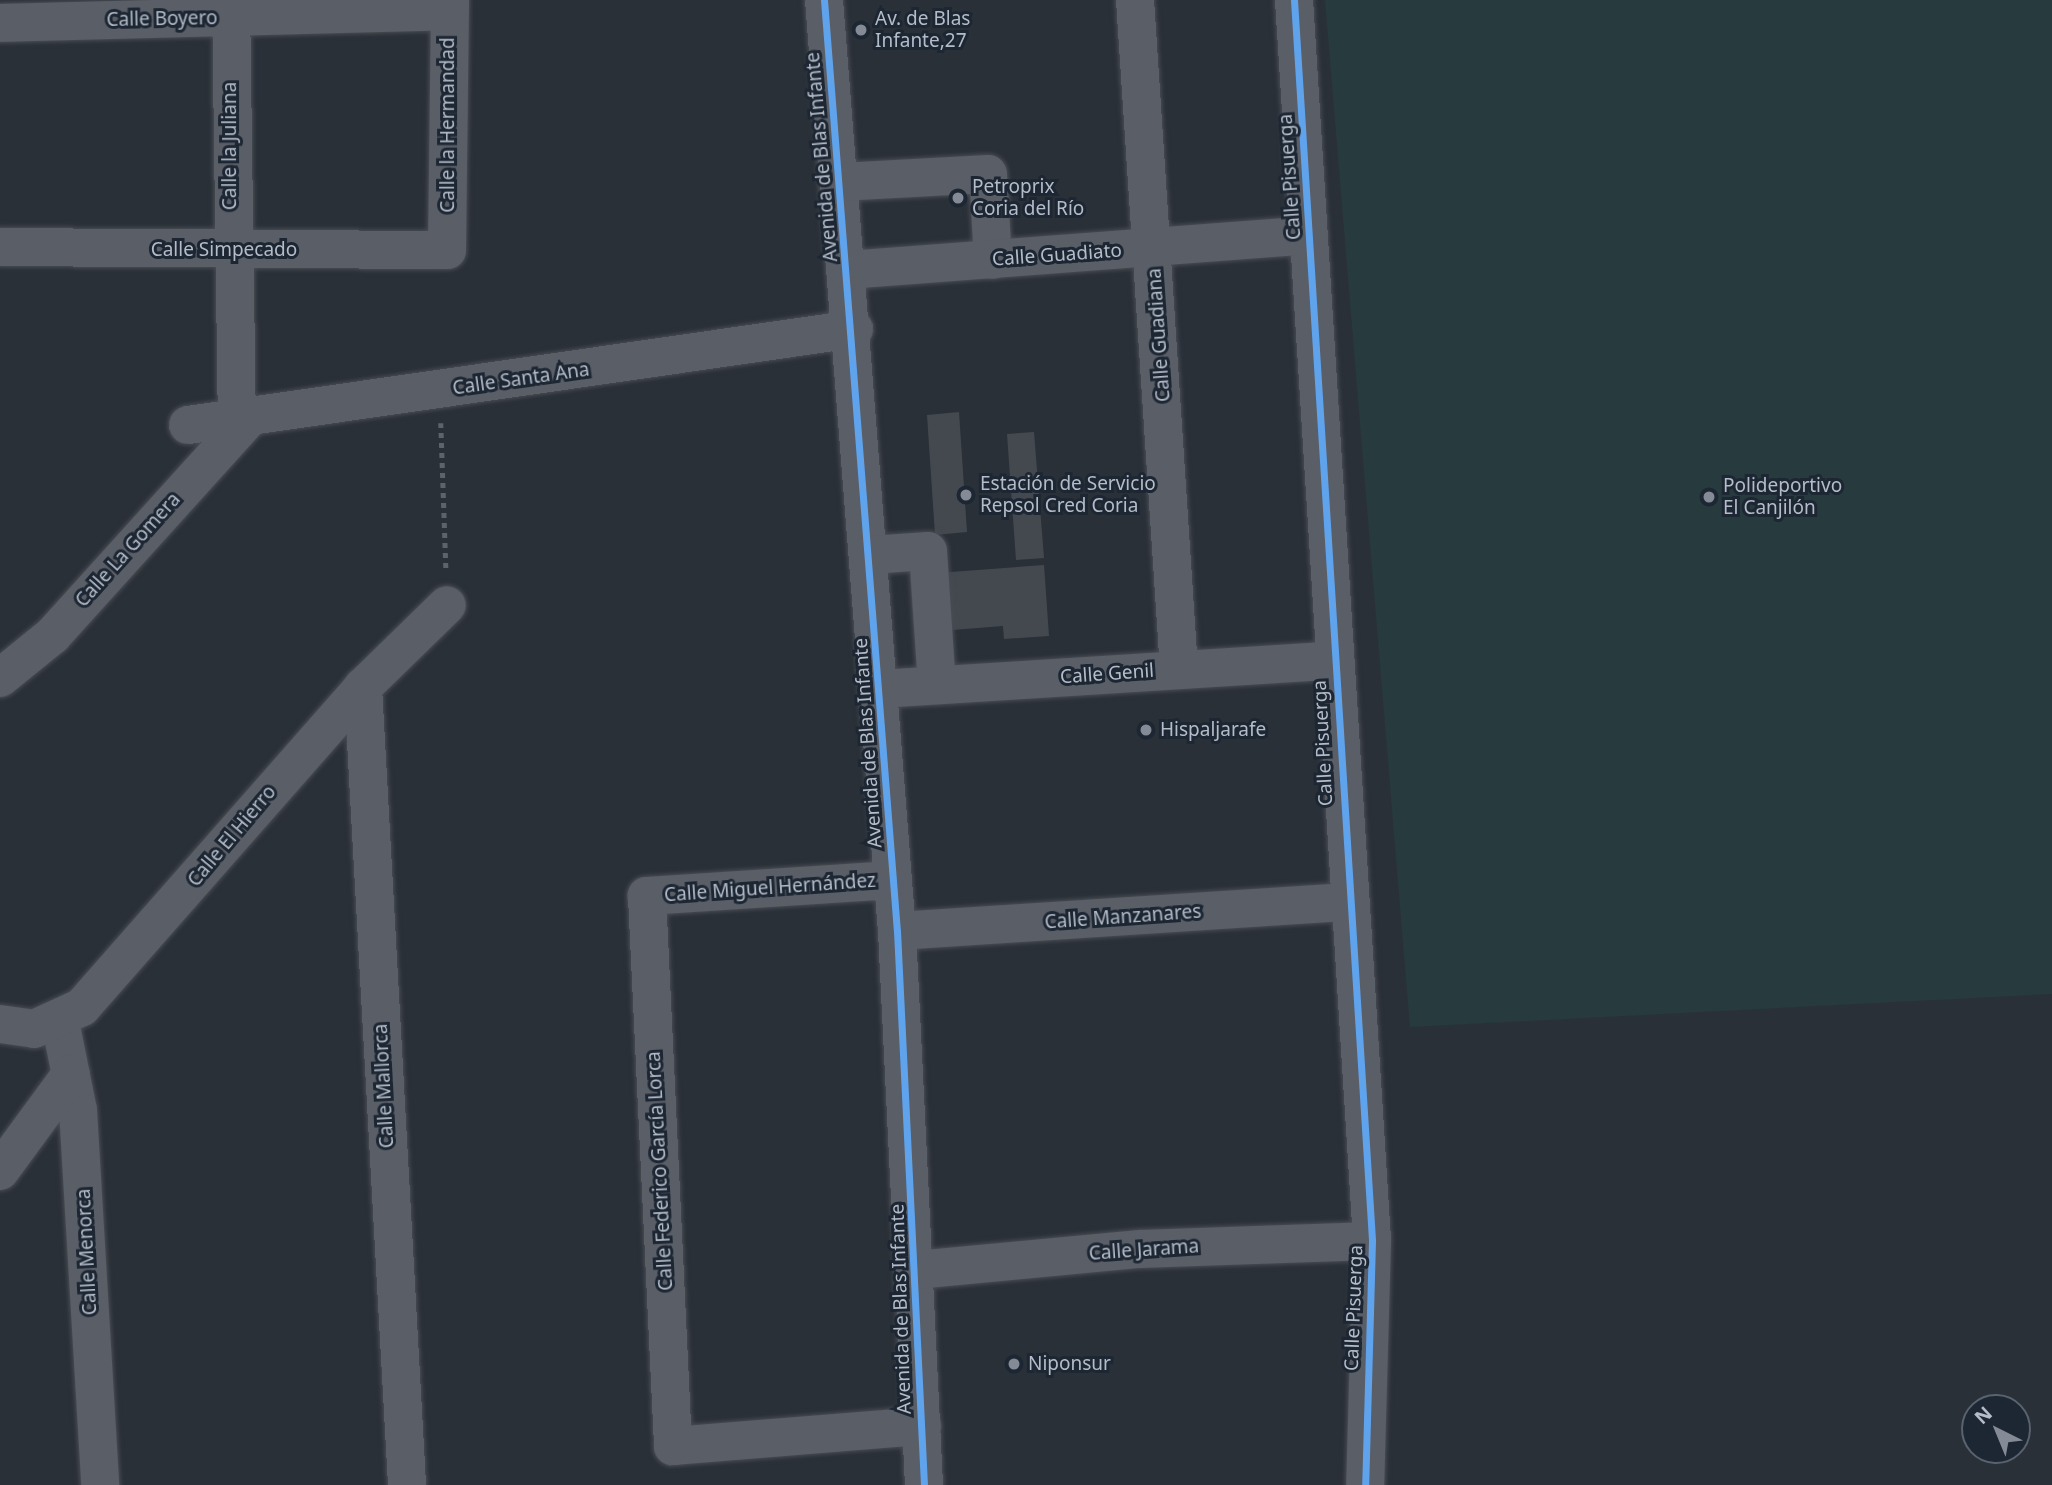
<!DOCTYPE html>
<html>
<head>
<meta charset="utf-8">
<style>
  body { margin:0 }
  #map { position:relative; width:2052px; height:1485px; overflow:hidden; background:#2a3038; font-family:"Noto Sans",sans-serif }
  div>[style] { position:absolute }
  .green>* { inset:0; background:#273a3e }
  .building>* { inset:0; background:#444950 }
  .path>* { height:4.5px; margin-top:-2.25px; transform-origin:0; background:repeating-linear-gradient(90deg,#5d636a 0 5px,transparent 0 10px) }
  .roads { filter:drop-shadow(0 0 2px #484c53) drop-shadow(0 0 2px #484c53) }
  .minor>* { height:38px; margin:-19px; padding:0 19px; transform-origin:19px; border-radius:19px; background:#5a5e66 }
  .cycleway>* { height:7px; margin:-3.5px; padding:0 3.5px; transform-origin:3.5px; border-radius:3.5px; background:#60a3ed }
  .dots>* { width:19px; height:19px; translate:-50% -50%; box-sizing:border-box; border:4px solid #1d2633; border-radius:50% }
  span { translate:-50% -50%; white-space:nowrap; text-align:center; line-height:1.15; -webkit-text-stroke:6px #1d2633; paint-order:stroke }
  .street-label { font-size:19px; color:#b4bcc9 }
  .poi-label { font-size:19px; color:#b4bcc9 }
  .left { translate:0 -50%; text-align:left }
  .north { position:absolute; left:1961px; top:1394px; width:70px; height:70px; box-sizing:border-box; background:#1d2633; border:2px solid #59626f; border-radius:50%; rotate:317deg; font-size:19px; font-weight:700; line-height:28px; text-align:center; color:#b4bcc9 }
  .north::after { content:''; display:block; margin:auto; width:24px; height:32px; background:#848b96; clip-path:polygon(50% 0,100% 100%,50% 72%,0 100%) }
</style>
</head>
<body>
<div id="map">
  <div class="green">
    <div style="clip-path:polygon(1325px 0,2052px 0,2052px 994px,1410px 1027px)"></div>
  </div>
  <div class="building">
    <div style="clip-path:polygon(959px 412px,967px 532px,935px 535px,927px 415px)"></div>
    <div style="clip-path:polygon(1034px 432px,1044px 558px,1016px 560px,1007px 434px)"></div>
    <div style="clip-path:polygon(1044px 565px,1049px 636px,1004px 639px,1003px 626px,914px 633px,910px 575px)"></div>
  </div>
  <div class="path">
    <div style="left:441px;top:423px;width:145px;rotate:88deg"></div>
  </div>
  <div class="roads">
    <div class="minor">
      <div style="left:231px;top:0;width:418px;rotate:89.2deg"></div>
      <div style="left:824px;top:0;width:934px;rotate:85.52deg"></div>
      <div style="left:897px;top:931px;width:555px;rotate:87.21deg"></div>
      <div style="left:1135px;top:0;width:671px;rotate:86.24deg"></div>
      <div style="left:1294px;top:0;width:1243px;rotate:86.4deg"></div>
      <div style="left:1372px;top:1241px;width:244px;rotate:91.6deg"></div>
      <div style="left:0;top:23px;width:449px;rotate:-1.5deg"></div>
      <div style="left:840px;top:182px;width:148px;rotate:-3.1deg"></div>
      <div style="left:988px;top:174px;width:86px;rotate:86.7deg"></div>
      <div style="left:0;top:247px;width:447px;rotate:0.4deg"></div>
      <div style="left:447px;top:250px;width:250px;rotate:-89.3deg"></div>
      <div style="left:847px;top:270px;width:463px;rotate:-4.3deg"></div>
      <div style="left:188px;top:425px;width:673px;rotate:-8.2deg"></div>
      <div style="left:870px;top:555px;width:58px;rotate:-3.9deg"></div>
      <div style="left:928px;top:551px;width:134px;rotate:86.2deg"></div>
      <div style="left:0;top:678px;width:68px;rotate:-39.1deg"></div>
      <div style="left:53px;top:635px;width:295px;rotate:-47.9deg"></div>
      <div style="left:363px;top:687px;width:799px;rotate:86.84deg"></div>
      <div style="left:879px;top:689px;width:456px;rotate:-3.6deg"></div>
      <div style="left:893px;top:880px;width:247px;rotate:176.3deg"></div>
      <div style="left:647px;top:896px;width:551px;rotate:87.29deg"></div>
      <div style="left:673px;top:1446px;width:250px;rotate:-4.6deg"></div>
      <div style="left:897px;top:931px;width:452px;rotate:-3.7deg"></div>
      <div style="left:60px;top:1021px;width:91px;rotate:78.6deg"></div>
      <div style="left:78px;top:1110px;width:376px;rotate:86.6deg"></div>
      <div style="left:0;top:1024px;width:34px;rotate:8deg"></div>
      <div style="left:34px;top:1029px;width:53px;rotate:-24.6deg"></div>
      <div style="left:82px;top:1007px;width:426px;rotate:-48.7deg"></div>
      <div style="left:363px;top:687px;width:117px;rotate:-44.3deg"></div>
      <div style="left:0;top:1171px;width:120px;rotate:-53.8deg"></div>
      <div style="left:916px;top:1270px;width:225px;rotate:-5.4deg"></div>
      <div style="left:1140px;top:1249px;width:232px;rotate:-2deg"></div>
    </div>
  </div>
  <div class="cycleway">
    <div style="left:824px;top:0;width:934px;rotate:85.52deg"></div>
    <div style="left:897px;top:931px;width:555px;rotate:87.21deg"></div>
    <div style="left:1294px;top:0;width:1243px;rotate:86.4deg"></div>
    <div style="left:1372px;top:1241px;width:244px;rotate:91.6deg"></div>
  </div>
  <div class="dots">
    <div style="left:861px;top:30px;background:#848b96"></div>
    <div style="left:958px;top:198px;background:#848b96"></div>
    <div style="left:966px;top:495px;background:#848b96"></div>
    <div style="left:1709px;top:497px;background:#848b96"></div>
    <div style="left:1146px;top:730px;background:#848b96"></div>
    <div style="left:1014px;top:1364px;background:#848b96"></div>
  </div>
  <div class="street-label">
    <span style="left:162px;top:19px;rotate:-1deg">Calle Boyero</span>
    <span style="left:448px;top:125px;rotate:-90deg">Calle la Hermandad</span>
    <span style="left:230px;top:146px;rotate:-90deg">Calle la Juliana</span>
    <span style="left:822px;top:157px;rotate:-95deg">Avenida de Blas Infante</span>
    <span style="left:1290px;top:177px;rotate:-94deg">Calle Pisuerga</span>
    <span style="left:224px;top:250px">Calle Simpecado</span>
    <span style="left:1057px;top:255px;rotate:-4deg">Calle Guadiato</span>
    <span style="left:1159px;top:335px;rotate:-94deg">Calle Guadiana</span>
    <span style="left:521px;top:379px;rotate:-8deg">Calle Santa Ana</span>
    <span style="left:128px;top:550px;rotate:-48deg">Calle La Gomera</span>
    <span style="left:1107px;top:674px;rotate:-4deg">Calle Genil</span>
    <span style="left:868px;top:743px;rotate:-94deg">Avenida de Blas Infante</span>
    <span style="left:1323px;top:743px;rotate:-93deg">Calle Pisuerga</span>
    <span style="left:232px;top:836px;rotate:-50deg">Calle El Hierro</span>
    <span style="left:770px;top:888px;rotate:-4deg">Calle Miguel Hernández</span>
    <span style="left:1123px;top:917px;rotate:-4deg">Calle Manzanares</span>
    <span style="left:384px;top:1086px;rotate:-93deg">Calle Mallorca</span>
    <span style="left:660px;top:1171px;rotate:-93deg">Calle Federico García Lorca</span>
    <span style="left:1144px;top:1250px;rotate:-4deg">Calle Jarama</span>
    <span style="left:87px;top:1252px;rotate:-93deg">Calle Menorca</span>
    <span style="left:1354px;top:1308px;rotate:-88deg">Calle Pisuerga</span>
    <span style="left:901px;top:1309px;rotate:-92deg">Avenida de Blas Infante</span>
  </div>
  <div class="poi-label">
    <span class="left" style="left:875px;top:30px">Av. de Blas<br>Infante,27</span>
    <span class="left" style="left:972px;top:198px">Petroprix<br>Coria del Río</span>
    <span class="left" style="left:980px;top:495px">Estación de Servicio<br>Repsol Cred Coria</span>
    <span class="left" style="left:1723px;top:497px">Polideportivo<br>El Canjilón</span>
    <span class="left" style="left:1160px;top:730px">Hispaljarafe</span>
    <span class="left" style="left:1028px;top:1364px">Niponsur</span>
  </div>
  <div class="north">N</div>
</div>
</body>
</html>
